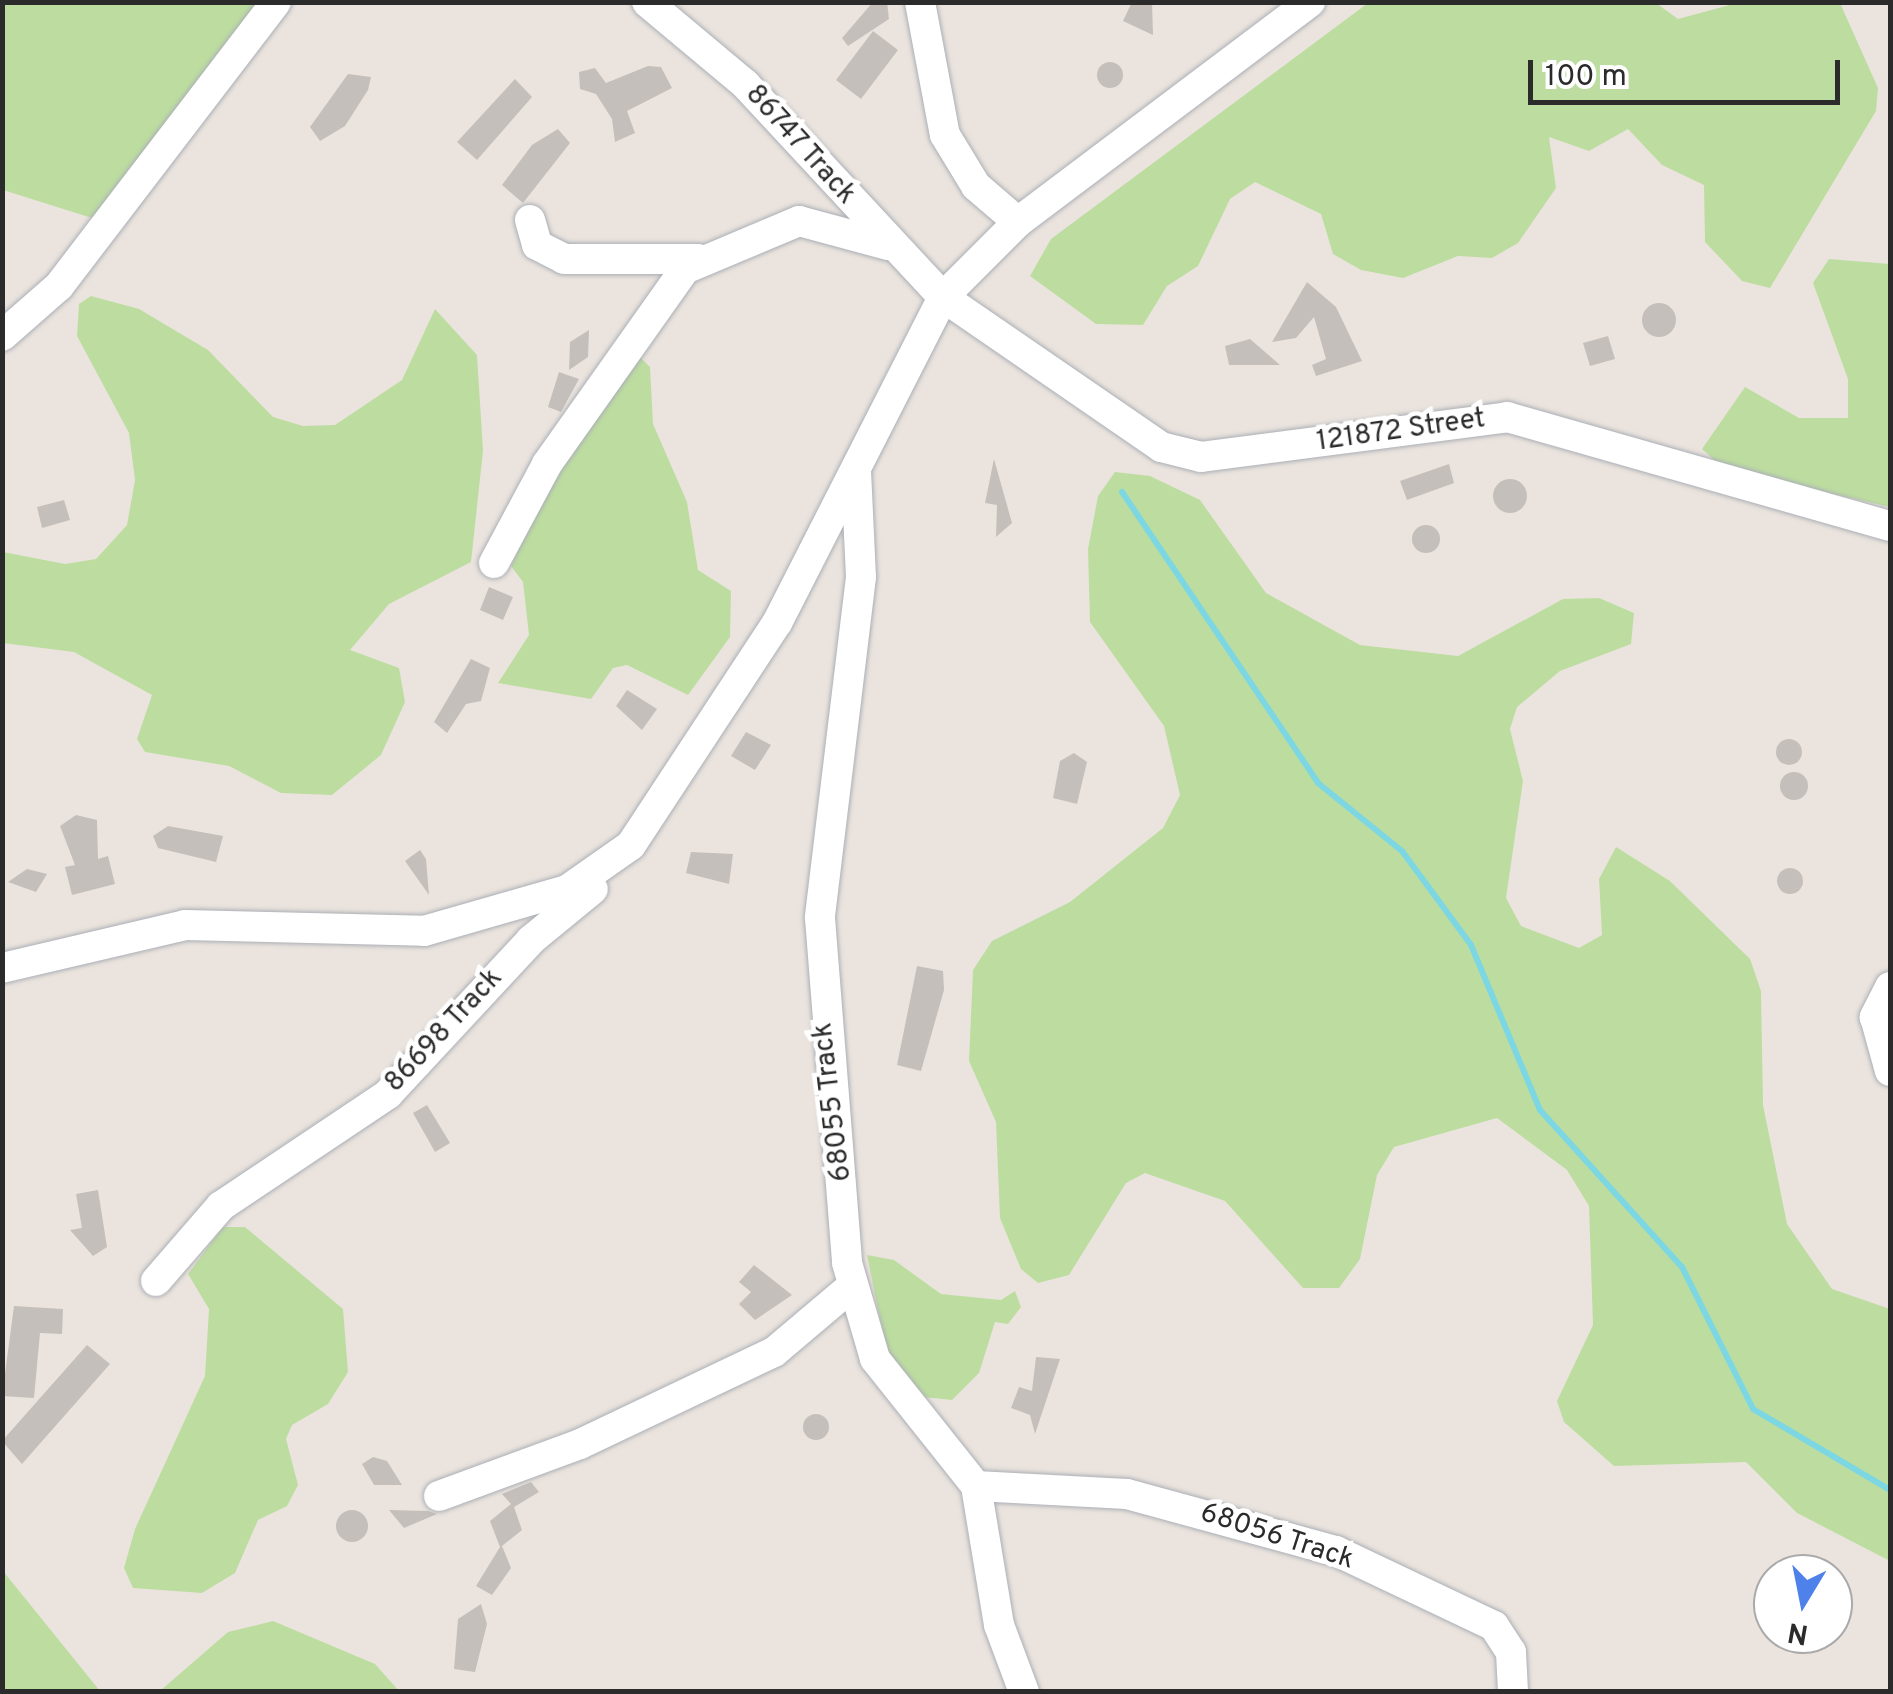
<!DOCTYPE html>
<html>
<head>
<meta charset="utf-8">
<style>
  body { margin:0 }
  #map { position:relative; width:1893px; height:1694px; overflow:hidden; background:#ebe4de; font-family:Overpass,sans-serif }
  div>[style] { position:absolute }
  .green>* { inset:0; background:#bddda0 }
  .stream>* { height:6px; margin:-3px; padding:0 3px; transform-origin:3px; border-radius:3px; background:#7cd7e3 }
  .building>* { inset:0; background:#c4bfba }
  .round { border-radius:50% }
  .roads { filter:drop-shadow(0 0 2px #abafb6) drop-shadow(0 0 2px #abafb6) }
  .minor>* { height:30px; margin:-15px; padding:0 15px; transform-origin:15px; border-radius:15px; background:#fff }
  span { translate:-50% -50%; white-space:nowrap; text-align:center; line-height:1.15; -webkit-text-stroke:9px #fff; paint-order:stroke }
  .street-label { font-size:28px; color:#2b2b2b }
  .frame { position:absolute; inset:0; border:5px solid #2b2b2b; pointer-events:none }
  .north { position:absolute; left:1753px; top:1554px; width:100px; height:100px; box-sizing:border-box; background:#fff; border:2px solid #aaa; border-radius:50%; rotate:190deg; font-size:28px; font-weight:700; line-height:40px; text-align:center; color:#2b2b2b }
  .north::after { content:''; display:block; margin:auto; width:35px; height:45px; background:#4e81e9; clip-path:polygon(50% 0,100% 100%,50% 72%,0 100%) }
  .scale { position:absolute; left:1528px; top:60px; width:312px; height:45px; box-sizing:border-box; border:5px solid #2b2b2b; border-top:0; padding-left:12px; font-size:30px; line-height:35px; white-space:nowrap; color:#2b2b2b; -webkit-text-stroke:8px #fff; paint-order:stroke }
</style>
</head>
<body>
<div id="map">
  <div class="green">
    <div style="clip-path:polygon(3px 3px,259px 3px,92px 218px,3px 190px)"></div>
    <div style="clip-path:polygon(1368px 3px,1656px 3px,1678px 19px,1737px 3px,1840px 3px,1878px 88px,1876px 111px,1770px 288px,1742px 281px,1705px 242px,1704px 185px,1662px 165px,1628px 129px,1589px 151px,1549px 137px,1556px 188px,1518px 243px,1492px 258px,1458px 256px,1403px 278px,1361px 270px,1333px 254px,1321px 214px,1255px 182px,1230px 199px,1198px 266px,1167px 286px,1143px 325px,1096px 324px,1030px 276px,1051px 239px)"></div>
    <div style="clip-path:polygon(1829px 259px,1890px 264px,1890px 507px,1724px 469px,1702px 449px,1745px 387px,1799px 418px,1848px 418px,1848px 379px,1813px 283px)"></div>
    <div style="clip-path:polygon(91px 296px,139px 309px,208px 350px,273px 417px,303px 426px,335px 425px,402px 380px,435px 309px,477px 355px,483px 451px,471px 562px,389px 604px,350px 650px,399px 668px,405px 702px,381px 755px,332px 795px,281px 793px,229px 766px,145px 752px,137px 739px,152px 695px,74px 652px,3px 643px,3px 552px,65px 564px,96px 559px,127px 525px,135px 480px,129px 433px,77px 336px,79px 304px)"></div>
    <div style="clip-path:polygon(636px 353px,650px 367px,653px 424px,687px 502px,698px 570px,731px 591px,730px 637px,688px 695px,627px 665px,613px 668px,591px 699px,498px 683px,529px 635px,523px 582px,511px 566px,555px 473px)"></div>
    <div style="clip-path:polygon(1115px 472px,1150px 476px,1200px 500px,1266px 593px,1360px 645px,1458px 656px,1563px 599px,1599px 598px,1634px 613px,1631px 644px,1560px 671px,1517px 707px,1510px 729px,1523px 781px,1506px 898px,1521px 926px,1579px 948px,1602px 935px,1599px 879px,1616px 847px,1670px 881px,1750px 959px,1761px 991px,1763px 1105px,1787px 1224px,1832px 1289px,1890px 1309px,1890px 1561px,1797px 1513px,1746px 1462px,1614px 1466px,1564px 1422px,1557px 1401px,1593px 1325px,1589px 1206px,1567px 1170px,1497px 1118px,1394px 1147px,1377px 1175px,1360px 1259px,1339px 1288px,1303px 1288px,1225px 1201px,1145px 1173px,1126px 1183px,1069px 1275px,1038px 1283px,1021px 1269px,1000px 1218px,996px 1122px,969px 1061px,973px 970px,992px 941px,1070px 902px,1163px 828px,1180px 795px,1164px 726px,1090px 622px,1088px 549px,1098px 496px)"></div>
    <div style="clip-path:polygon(223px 1227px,245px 1227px,343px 1309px,348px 1372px,328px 1404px,292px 1425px,286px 1439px,298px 1485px,287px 1506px,258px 1520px,235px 1573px,202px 1593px,133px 1588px,124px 1568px,135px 1529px,205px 1376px,209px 1309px,188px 1274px)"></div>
    <div style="clip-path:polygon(867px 1255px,894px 1260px,941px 1294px,1001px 1300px,1015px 1291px,1021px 1307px,1008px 1324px,995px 1322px,979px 1373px,952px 1400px,923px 1397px,888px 1359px)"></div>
    <div style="clip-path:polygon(2px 1571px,3px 1571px,100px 1691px,3px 1691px)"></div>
    <div style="clip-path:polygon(273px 1621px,375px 1664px,399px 1691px,160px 1691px,228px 1632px)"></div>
  </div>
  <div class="stream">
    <div style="left:1122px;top:492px;width:351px;rotate:56deg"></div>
    <div style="left:1318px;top:783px;width:108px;rotate:39deg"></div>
    <div style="left:1402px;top:851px;width:117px;rotate:53.7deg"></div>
    <div style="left:1471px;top:945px;width:179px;rotate:67.3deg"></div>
    <div style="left:1540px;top:1110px;width:212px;rotate:47.9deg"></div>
    <div style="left:1682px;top:1267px;width:159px;rotate:63.4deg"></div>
    <div style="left:1753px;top:1409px;width:159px;rotate:30.6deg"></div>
  </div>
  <div class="building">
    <div style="clip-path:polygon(873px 2px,887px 2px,889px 19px,848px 46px,842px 38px)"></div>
    <div style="clip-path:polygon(1132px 2px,1152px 2px,1153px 35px,1123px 21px)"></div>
    <div style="clip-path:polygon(873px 31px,898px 50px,861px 99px,836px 80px)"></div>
    <div class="round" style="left:1097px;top:62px;width:26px;height:26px"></div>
    <div style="clip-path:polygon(648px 66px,661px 67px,672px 88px,627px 111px,635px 133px,615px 142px,612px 119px,596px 94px,580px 89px,579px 72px,595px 68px,606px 83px)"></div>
    <div style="clip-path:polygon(348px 74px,371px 77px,368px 90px,345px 126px,320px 141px,310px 127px)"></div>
    <div style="clip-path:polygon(515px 79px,532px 97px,477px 160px,457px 142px)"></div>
    <div style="clip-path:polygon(558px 129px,570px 143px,523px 203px,502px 185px,532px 145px)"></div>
    <div style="clip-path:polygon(1307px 282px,1336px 307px,1362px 361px,1316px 376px,1312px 365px,1326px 359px,1314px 317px,1296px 338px,1272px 342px)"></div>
    <div class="round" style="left:1642px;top:303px;width:34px;height:34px"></div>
    <div style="clip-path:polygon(589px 330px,588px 357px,569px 370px,570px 342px)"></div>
    <div style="clip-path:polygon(1608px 336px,1615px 359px,1590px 366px,1583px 343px)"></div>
    <div style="clip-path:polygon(1250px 339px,1280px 365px,1229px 365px,1225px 346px)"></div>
    <div style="clip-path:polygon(559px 372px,579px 379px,561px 412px,548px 407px)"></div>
    <div style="clip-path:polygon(994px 459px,1012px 523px,996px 537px,997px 505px,985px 503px)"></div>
    <div style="clip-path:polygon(1449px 464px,1454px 483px,1407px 500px,1400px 481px)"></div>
    <div class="round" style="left:1493px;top:479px;width:34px;height:34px"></div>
    <div style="clip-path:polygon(64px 500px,70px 520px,42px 528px,37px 507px)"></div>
    <div class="round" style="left:1412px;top:525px;width:28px;height:28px"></div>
    <div style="clip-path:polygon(489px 587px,513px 597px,503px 620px,480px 610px)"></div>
    <div style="clip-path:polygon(471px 659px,490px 668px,481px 701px,466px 704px,447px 733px,434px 722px)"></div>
    <div style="clip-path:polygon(627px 690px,657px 709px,642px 730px,616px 706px)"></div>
    <div style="clip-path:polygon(746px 732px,771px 745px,755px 770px,731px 756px)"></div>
    <div class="round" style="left:1776px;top:739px;width:26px;height:26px"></div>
    <div style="clip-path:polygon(1074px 753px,1087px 762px,1077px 804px,1053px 798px,1060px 761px)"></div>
    <div class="round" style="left:1780px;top:772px;width:28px;height:28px"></div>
    <div style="clip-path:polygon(76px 815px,97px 820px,98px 859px,108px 856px,115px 884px,72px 895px,65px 867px,75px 865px,60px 826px)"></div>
    <div style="clip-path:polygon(168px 826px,223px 836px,216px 862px,158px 848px,153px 836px)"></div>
    <div style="clip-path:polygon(420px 850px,426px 859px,429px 895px,405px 861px)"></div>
    <div style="clip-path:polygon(691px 852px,733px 854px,729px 884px,686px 873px)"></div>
    <div class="round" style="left:1777px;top:868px;width:26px;height:26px"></div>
    <div style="clip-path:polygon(27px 869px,47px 874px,36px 892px,8px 882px)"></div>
    <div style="clip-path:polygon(917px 966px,943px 971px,944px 990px,921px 1071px,897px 1065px)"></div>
    <div style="clip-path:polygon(427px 1105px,450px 1143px,435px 1152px,413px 1113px)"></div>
    <div style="clip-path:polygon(98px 1190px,107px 1247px,93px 1256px,70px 1230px,82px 1228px,76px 1194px)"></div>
    <div style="clip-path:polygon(754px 1265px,792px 1295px,755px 1320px,739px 1304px,751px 1292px,739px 1282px)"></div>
    <div style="clip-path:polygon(14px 1306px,63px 1309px,62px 1334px,40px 1333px,34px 1398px,2px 1396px)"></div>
    <div style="clip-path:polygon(87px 1345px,110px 1364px,22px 1464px,2px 1441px)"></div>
    <div style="clip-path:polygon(1036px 1357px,1060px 1359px,1035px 1434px,1030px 1415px,1011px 1408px,1019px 1387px,1032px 1391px)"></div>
    <div class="round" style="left:803px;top:1414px;width:26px;height:26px"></div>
    <div style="clip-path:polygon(373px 1457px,387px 1461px,402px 1485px,374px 1485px,362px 1464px)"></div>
    <div style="clip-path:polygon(531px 1482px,539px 1492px,514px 1507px,522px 1530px,502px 1546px,511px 1568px,492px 1595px,476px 1586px,500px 1547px,490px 1521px,511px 1504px,502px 1494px)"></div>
    <div class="round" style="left:336px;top:1510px;width:32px;height:32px"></div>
    <div style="clip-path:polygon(389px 1510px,428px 1511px,437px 1514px,404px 1528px)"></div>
    <div style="clip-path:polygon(481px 1604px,487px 1624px,475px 1672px,454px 1669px,458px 1619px)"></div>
  </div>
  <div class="roads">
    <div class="minor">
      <div style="left:647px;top:2px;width:128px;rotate:39.9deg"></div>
      <div style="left:745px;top:84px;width:291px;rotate:47.1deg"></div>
      <div style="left:943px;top:297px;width:265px;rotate:34.5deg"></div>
      <div style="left:1161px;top:447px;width:41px;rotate:14deg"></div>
      <div style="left:1201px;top:457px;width:309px;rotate:-7.4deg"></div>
      <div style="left:1507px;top:417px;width:398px;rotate:15.9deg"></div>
      <div style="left:920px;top:2px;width:135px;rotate:79.4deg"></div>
      <div style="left:945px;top:135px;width:60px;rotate:58.7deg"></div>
      <div style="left:976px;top:186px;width:55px;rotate:40.6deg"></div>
      <div style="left:530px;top:220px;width:26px;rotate:74deg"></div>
      <div style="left:537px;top:245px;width:30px;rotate:27deg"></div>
      <div style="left:564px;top:259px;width:134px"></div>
      <div style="left:2px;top:336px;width:76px;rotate:-41.3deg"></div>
      <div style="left:59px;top:286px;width:357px;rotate:-52.6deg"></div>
      <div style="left:856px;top:471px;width:106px;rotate:87.3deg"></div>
      <div style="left:861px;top:577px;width:343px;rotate:96.9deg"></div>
      <div style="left:820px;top:918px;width:346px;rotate:85.5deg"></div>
      <div style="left:847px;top:1263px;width:100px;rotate:73.7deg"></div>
      <div style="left:875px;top:1359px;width:162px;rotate:51.5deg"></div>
      <div style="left:976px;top:1486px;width:141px;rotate:80.6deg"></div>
      <div style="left:999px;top:1625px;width:72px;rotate:69.5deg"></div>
      <div style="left:494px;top:563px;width:112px;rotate:-61.8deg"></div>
      <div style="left:547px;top:464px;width:239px;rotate:-54.7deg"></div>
      <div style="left:685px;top:269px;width:124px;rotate:-22.8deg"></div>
      <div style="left:799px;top:221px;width:92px;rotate:15.1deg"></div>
      <div style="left:2px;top:968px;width:188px;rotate:-13.2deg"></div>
      <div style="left:185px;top:925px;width:239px;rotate:1.4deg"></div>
      <div style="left:424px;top:931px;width:149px;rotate:-16deg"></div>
      <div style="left:567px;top:890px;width:78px;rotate:-35.1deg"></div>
      <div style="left:631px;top:845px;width:266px;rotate:-56.7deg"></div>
      <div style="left:777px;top:623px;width:366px;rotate:-63deg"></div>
      <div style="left:943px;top:297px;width:106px;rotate:-45deg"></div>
      <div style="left:1018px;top:222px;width:366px;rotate:-37deg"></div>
      <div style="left:1890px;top:987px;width:34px;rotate:117deg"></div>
      <div style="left:1875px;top:1017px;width:56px;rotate:74.5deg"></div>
      <div style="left:156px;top:1281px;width:99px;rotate:-49.1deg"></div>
      <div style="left:221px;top:1206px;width:201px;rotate:-33.8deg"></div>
      <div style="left:388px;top:1094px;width:210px;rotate:-47.1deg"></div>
      <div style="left:531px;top:940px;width:80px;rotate:-39.4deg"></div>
      <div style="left:976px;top:1486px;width:151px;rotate:3deg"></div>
      <div style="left:1127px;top:1494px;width:217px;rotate:15.3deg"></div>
      <div style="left:1336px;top:1551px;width:175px;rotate:25.4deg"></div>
      <div style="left:1494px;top:1626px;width:31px;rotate:57deg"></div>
      <div style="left:1511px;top:1652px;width:40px;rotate:87.1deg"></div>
      <div style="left:439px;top:1496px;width:150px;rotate:-20.2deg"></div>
      <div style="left:580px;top:1444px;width:215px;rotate:-25.4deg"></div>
      <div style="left:774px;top:1352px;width:101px;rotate:-40.2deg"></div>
    </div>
  </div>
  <div class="street-label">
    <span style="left:800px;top:145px;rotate:48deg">86747 Track</span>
    <span style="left:1401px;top:431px;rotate:-8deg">121872 Street</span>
    <span style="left:444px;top:1031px;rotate:-47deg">86698 Track</span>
    <span style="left:833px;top:1102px;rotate:-97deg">68055 Track</span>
    <span style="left:1277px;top:1537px;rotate:18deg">68056 Track</span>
  </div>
  <div class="frame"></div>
  <div class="north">N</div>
  <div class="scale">100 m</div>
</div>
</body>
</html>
